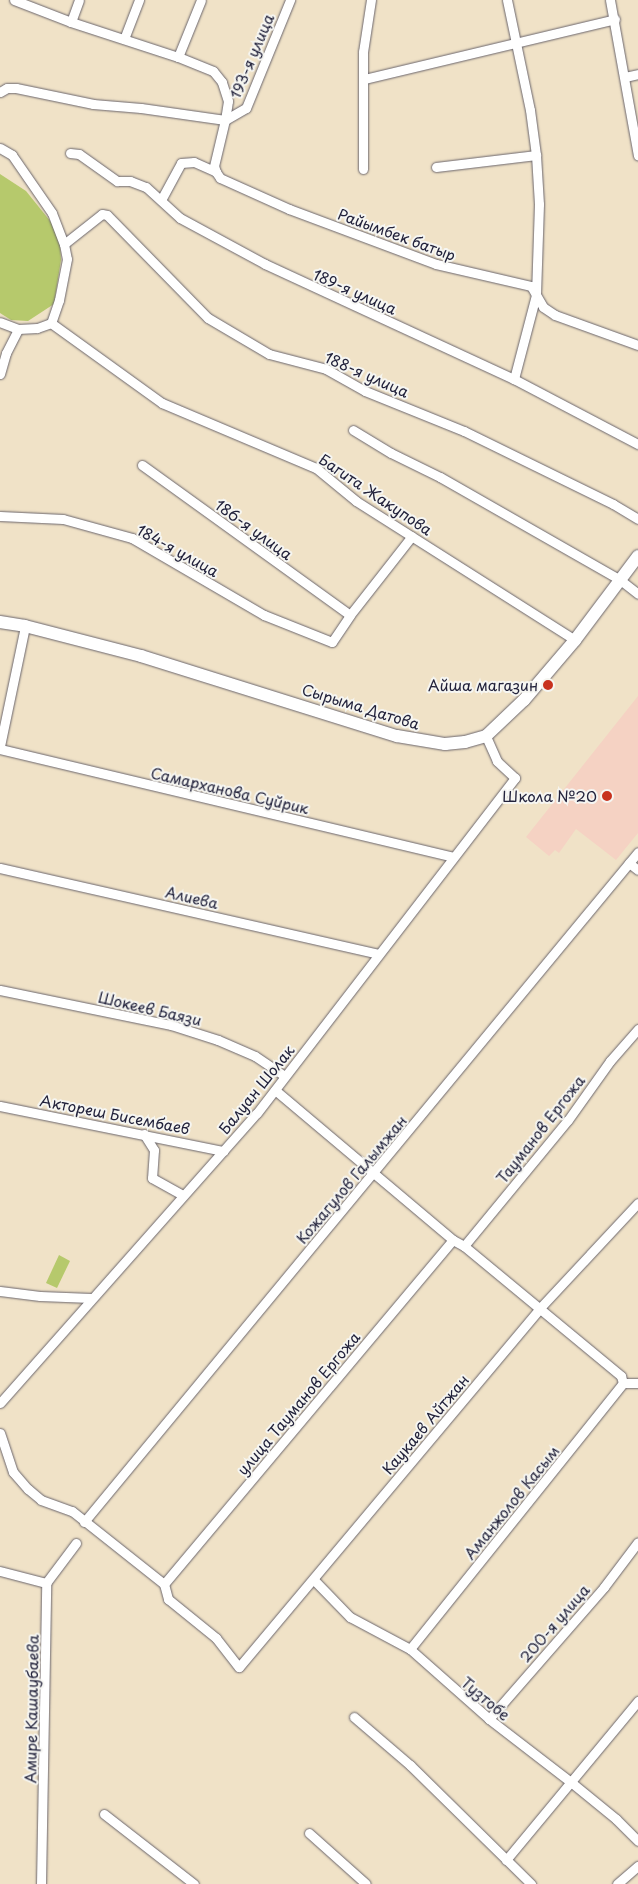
<!DOCTYPE html>
<html>
<head>
<meta charset="utf-8">
<style>
  body { margin:0 }
  #map { position:relative; width:638px; height:1884px; overflow:hidden; background:#f0e2c7; font-family:"Playpen Sans",sans-serif }
  div>[style] { position:absolute }
  .built>* { inset:0; background:#f5d2c3 }
  .green>* { inset:0; background:#b6c96c }
  .roads { filter:drop-shadow(0 0 1px #6a656c) drop-shadow(0 0 1px #6a656c) }
  .street>* { height:9px; margin:-4.5px; padding:0 4.5px; transform-origin:4.5px; border-radius:4.5px; background:#fff }
  .secondary>* { height:12px; margin:-6px; padding:0 6px; transform-origin:6px; border-radius:6px; background:#fff }
  .dots>* { width:14px; height:14px; translate:-50% -50%; box-sizing:border-box; border:2px solid #f6f6f2; border-radius:50% }
  span { translate:-50% -50%; white-space:nowrap; text-align:center; line-height:1.15; -webkit-text-stroke:4px #f6f6f2; paint-order:stroke }
  .street-label { font-size:15px; color:#22223b }
  .poi-label { font-size:15px; color:#22223b }
  .right { translate:-100% -50%; text-align:right }
</style>
</head>
<body>
<div id="map">
  <div class="built">
    <div style="clip-path:polygon(638px 696px,638px 833px,616px 860px,576px 829px,559px 853px,555px 850px,549px 856px,526px 837px)"></div>
  </div>
  <div class="green">
    <div style="clip-path:polygon(0 174px,26px 191px,51px 222px,60px 244px,61px 260px,54px 304px,28px 321px,11px 320px,0 313px)"></div>
    <div style="clip-path:polygon(59px 1255px,70px 1261px,57px 1288px,46px 1283px)"></div>
  </div>
  <div class="roads">
    <div class="street">
      <div style="left:507px;top:0;width:112px;rotate:78.2deg"></div>
      <div style="left:530px;top:110px;width:45px;rotate:82.4deg"></div>
      <div style="left:536px;top:155px;width:49px;rotate:86.5deg"></div>
      <div style="left:539px;top:204px;width:91px;rotate:91.9deg"></div>
      <div style="left:536px;top:295px;width:87px;rotate:104.7deg"></div>
      <div style="left:610px;top:0;width:158px;rotate:79.8deg"></div>
      <div style="left:71px;top:22px;width:23px;rotate:-70deg"></div>
      <div style="left:124px;top:39px;width:42px;rotate:-69deg"></div>
      <div style="left:178px;top:57px;width:61px;rotate:-68deg"></div>
      <div style="left:625px;top:77px;width:13px;rotate:-13deg"></div>
      <div style="left:364px;top:79px;width:258px;rotate:-13.4deg"></div>
      <div style="left:0;top:92px;width:8px;rotate:-30deg"></div>
      <div style="left:7px;top:88px;width:9px"></div>
      <div style="left:16px;top:88px;width:79px;rotate:11.7deg"></div>
      <div style="left:93px;top:104px;width:48px;rotate:4.8deg"></div>
      <div style="left:141px;top:108px;width:85px;rotate:8.1deg"></div>
      <div style="left:225px;top:120px;width:19px;rotate:-81deg"></div>
      <div style="left:228px;top:101px;width:20px;rotate:-108deg"></div>
      <div style="left:222px;top:82px;width:14px;rotate:-129deg"></div>
      <div style="left:213px;top:71px;width:38px;rotate:-158deg"></div>
      <div style="left:178px;top:57px;width:113px;rotate:-161.9deg"></div>
      <div style="left:71px;top:22px;width:61px;rotate:-158.9deg"></div>
      <div style="left:0;top:148px;width:14px;rotate:30deg"></div>
      <div style="left:12px;top:155px;width:70px;rotate:55.4deg"></div>
      <div style="left:52px;top:213px;width:33px;rotate:69deg"></div>
      <div style="left:64px;top:244px;width:15px;rotate:79deg"></div>
      <div style="left:67px;top:259px;width:42px;rotate:101deg"></div>
      <div style="left:59px;top:300px;width:24px;rotate:109deg"></div>
      <div style="left:51px;top:323px;width:15px;rotate:160deg"></div>
      <div style="left:37px;top:328px;width:19px;rotate:177deg"></div>
      <div style="left:18px;top:329px;width:19px;rotate:-159deg"></div>
      <div style="left:70px;top:153px;width:9px;rotate:6deg"></div>
      <div style="left:79px;top:154px;width:47px;rotate:35.4deg"></div>
      <div style="left:117px;top:181px;width:13px"></div>
      <div style="left:130px;top:181px;width:17px;rotate:21deg"></div>
      <div style="left:146px;top:187px;width:46px;rotate:42.4deg"></div>
      <div style="left:180px;top:218px;width:97px;rotate:28.4deg"></div>
      <div style="left:265px;top:264px;width:274px;rotate:24.8deg"></div>
      <div style="left:514px;top:379px;width:140px;rotate:27.7deg"></div>
      <div style="left:436px;top:167px;width:101px;rotate:-6.8deg"></div>
      <div style="left:363px;top:169px;width:117px;rotate:-90deg"></div>
      <div style="left:363px;top:52px;width:53px;rotate:-81.3deg"></div>
      <div style="left:216px;top:172px;width:6px;rotate:-108deg"></div>
      <div style="left:214px;top:166px;width:47px;rotate:-76.6deg"></div>
      <div style="left:225px;top:120px;width:24px;rotate:-30deg"></div>
      <div style="left:246px;top:108px;width:117px;rotate:-67.8deg"></div>
      <div style="left:161px;top:200px;width:42px;rotate:-61.6deg"></div>
      <div style="left:181px;top:163px;width:13px;rotate:-4deg"></div>
      <div style="left:194px;top:162px;width:24px;rotate:24deg"></div>
      <div style="left:216px;top:172px;width:7px;rotate:56deg"></div>
      <div style="left:220px;top:178px;width:76px;rotate:24.2deg"></div>
      <div style="left:289px;top:209px;width:157px;rotate:20.5deg"></div>
      <div style="left:436px;top:264px;width:98px;rotate:13deg"></div>
      <div style="left:531px;top:286px;width:24px;rotate:60deg"></div>
      <div style="left:543px;top:307px;width:14px;rotate:34deg"></div>
      <div style="left:555px;top:315px;width:88px;rotate:19.9deg"></div>
      <div style="left:64px;top:244px;width:48px;rotate:-38.3deg"></div>
      <div style="left:102px;top:214px;width:5px;rotate:11deg"></div>
      <div style="left:107px;top:215px;width:144px;rotate:45.6deg"></div>
      <div style="left:208px;top:318px;width:71px;rotate:30.5deg"></div>
      <div style="left:269px;top:354px;width:59px;rotate:14.7deg"></div>
      <div style="left:326px;top:369px;width:45px;rotate:29.4deg"></div>
      <div style="left:365px;top:391px;width:107px;rotate:22deg"></div>
      <div style="left:464px;top:431px;width:166px;rotate:26.1deg"></div>
      <div style="left:613px;top:504px;width:29px;rotate:31deg"></div>
      <div style="left:51px;top:323px;width:137px;rotate:35.8deg"></div>
      <div style="left:162px;top:403px;width:167px;rotate:22.9deg"></div>
      <div style="left:316px;top:468px;width:52px;rotate:39.5deg"></div>
      <div style="left:356px;top:501px;width:259px;rotate:32.4deg"></div>
      <div style="left:0;top:374px;width:22px;rotate:-74deg"></div>
      <div style="left:6px;top:353px;width:27px;rotate:-63deg"></div>
      <div style="left:353px;top:430px;width:44px;rotate:31.2deg"></div>
      <div style="left:391px;top:453px;width:55px;rotate:26.1deg"></div>
      <div style="left:440px;top:477px;width:206px;rotate:29.7deg"></div>
      <div style="left:619px;top:579px;width:24px;rotate:38deg"></div>
      <div style="left:142px;top:465px;width:256px;rotate:35.8deg"></div>
      <div style="left:0;top:516px;width:63px;rotate:2.7deg"></div>
      <div style="left:63px;top:519px;width:72px;rotate:15.4deg"></div>
      <div style="left:132px;top:538px;width:153px;rotate:30.3deg"></div>
      <div style="left:264px;top:615px;width:73px;rotate:21.7deg"></div>
      <div style="left:332px;top:642px;width:32px;rotate:-56deg"></div>
      <div style="left:350px;top:615px;width:100px;rotate:-51.9deg"></div>
      <div style="left:0;top:746px;width:123px;rotate:-78.2deg"></div>
      <div style="left:0;top:749px;width:466px;rotate:13.4deg"></div>
      <div style="left:629px;top:863px;width:11px;rotate:38deg"></div>
      <div style="left:0;top:868px;width:388px;rotate:12.8deg"></div>
      <div style="left:0;top:990px;width:175px;rotate:11.6deg"></div>
      <div style="left:171px;top:1025px;width:49px;rotate:17.7deg"></div>
      <div style="left:218px;top:1040px;width:40px;rotate:23.4deg"></div>
      <div style="left:255px;top:1056px;width:36px;rotate:34deg"></div>
      <div style="left:275px;top:1090px;width:233px;rotate:40.1deg"></div>
      <div style="left:453px;top:1240px;width:13px;rotate:29deg"></div>
      <div style="left:464px;top:1246px;width:204px;rotate:39.6deg"></div>
      <div style="left:621px;top:1376px;width:7px;rotate:74deg"></div>
      <div style="left:0;top:1106px;width:228px;rotate:11.4deg"></div>
      <div style="left:144px;top:1134px;width:19px;rotate:58deg"></div>
      <div style="left:154px;top:1150px;width:28px;rotate:94deg"></div>
      <div style="left:152px;top:1178px;width:35px;rotate:29deg"></div>
      <div style="left:464px;top:1246px;width:163px;rotate:-50.5deg"></div>
      <div style="left:568px;top:1120px;width:72px;rotate:-54.6deg"></div>
      <div style="left:610px;top:1061px;width:43px;rotate:-48.8deg"></div>
      <div style="left:0;top:1291px;width:40px;rotate:7.1deg"></div>
      <div style="left:40px;top:1296px;width:51px;rotate:2.2deg"></div>
      <div style="left:0;top:1403px;width:387px;rotate:-48.5deg"></div>
      <div style="left:257px;top:1113px;width:423px;rotate:-52.4deg"></div>
      <div style="left:515px;top:778px;width:25px;rotate:-137deg"></div>
      <div style="left:497px;top:761px;width:27px;rotate:-114deg"></div>
      <div style="left:0;top:1433px;width:41px;rotate:71.6deg"></div>
      <div style="left:13px;top:1472px;width:23px;rotate:49deg"></div>
      <div style="left:28px;top:1489px;width:17px;rotate:40deg"></div>
      <div style="left:41px;top:1500px;width:33px;rotate:20deg"></div>
      <div style="left:72px;top:1511px;width:117px;rotate:38.4deg"></div>
      <div style="left:164px;top:1584px;width:16px;rotate:75deg"></div>
      <div style="left:168px;top:1599px;width:62px;rotate:39.1deg"></div>
      <div style="left:216px;top:1638px;width:37px;rotate:52deg"></div>
      <div style="left:239px;top:1667px;width:467px;rotate:-50deg"></div>
      <div style="left:539px;top:1309px;width:145px;rotate:-47deg"></div>
      <div style="left:84px;top:1522px;width:869px;rotate:-50.41deg"></div>
      <div style="left:0;top:1571px;width:48px;rotate:14.6deg"></div>
      <div style="left:314px;top:1580px;width:52px;rotate:45.8deg"></div>
      <div style="left:350px;top:1617px;width:68px;rotate:28.1deg"></div>
      <div style="left:410px;top:1649px;width:106px;rotate:41.5deg"></div>
      <div style="left:489px;top:1719px;width:105px;rotate:37.6deg"></div>
      <div style="left:572px;top:1783px;width:57px;rotate:39.3deg"></div>
      <div style="left:616px;top:1819px;width:31px;rotate:45deg"></div>
      <div style="left:164px;top:1584px;width:449px;rotate:-50deg"></div>
      <div style="left:410px;top:1649px;width:341px;rotate:-51.3deg"></div>
      <div style="left:623px;top:1383px;width:15px"></div>
      <div style="left:354px;top:1717px;width:74px;rotate:40.6deg"></div>
      <div style="left:410px;top:1765px;width:170px;rotate:44.5deg"></div>
      <div style="left:489px;top:1719px;width:175px;rotate:-48.9deg"></div>
      <div style="left:604px;top:1587px;width:56px;rotate:-52.9deg"></div>
      <div style="left:104px;top:1814px;width:114px;rotate:37.9deg"></div>
      <div style="left:309px;top:1833px;width:76px;rotate:41.8deg"></div>
      <div style="left:506px;top:1860px;width:207px;rotate:-50.3deg"></div>
      <div style="left:41px;top:1884px;width:301px;rotate:-89deg"></div>
      <div style="left:46px;top:1583px;width:50px;rotate:-53.1deg"></div>
      <div style="left:617px;top:1884px;width:28px;rotate:-41deg"></div>
    </div>
    <div class="secondary">
      <div style="left:0;top:622px;width:25px;rotate:9deg"></div>
      <div style="left:25px;top:626px;width:120px;rotate:14.5deg"></div>
      <div style="left:141px;top:656px;width:268px;rotate:17.4deg"></div>
      <div style="left:397px;top:736px;width:49px;rotate:9.5deg"></div>
      <div style="left:445px;top:744px;width:20px;rotate:-6deg"></div>
      <div style="left:465px;top:742px;width:22px;rotate:-16deg"></div>
      <div style="left:486px;top:736px;width:52px;rotate:-43.5deg"></div>
      <div style="left:524px;top:700px;width:79px;rotate:-49.6deg"></div>
      <div style="left:575px;top:640px;width:105px;rotate:-53.1deg"></div>
    </div>
  </div>
  <div class="dots">
    <div style="left:548px;top:685px;background:#c8321e"></div>
    <div style="left:607px;top:796px;background:#c8321e"></div>
  </div>
  <div class="street-label">
    <span style="left:251px;top:56px;rotate:-67deg">193-я улица</span>
    <span style="left:397px;top:234px;rotate:20deg">Райымбек батыр</span>
    <span style="left:355px;top:291px;rotate:24deg">189-я улица</span>
    <span style="left:367px;top:374px;rotate:24deg">188-я улица</span>
    <span style="left:376px;top:494px;rotate:34deg">Багита Жакупова</span>
    <span style="left:254px;top:529px;rotate:36deg">186-я улица</span>
    <span style="left:178px;top:550px;rotate:29deg">184-я улица</span>
    <span style="left:361px;top:706px;rotate:17deg">Сырыма Датова</span>
    <span style="left:230px;top:790px;rotate:13deg">Самарханова Суйрик</span>
    <span style="left:192px;top:897px;rotate:13deg">Алиева</span>
    <span style="left:150px;top:1008px;rotate:13deg">Шокеев Баязи</span>
    <span style="left:256px;top:1089px;rotate:-51deg">Балуан Шолак</span>
    <span style="left:115px;top:1114px;rotate:11deg">Актореш Бисембаев</span>
    <span style="left:540px;top:1129px;rotate:-52deg">Тауманов Ергожа</span>
    <span style="left:351px;top:1179px;rotate:-50deg">Кожагулов Галымжан</span>
    <span style="left:298px;top:1403px;rotate:-50deg">улица Тауманов Ергожа</span>
    <span style="left:425px;top:1424px;rotate:-50deg">Каукаев Айтжан</span>
    <span style="left:511px;top:1502px;rotate:-51deg">Аманжолов Касым</span>
    <span style="left:554px;top:1623px;rotate:-49deg">200-я улица</span>
    <span style="left:486px;top:1698px;rotate:40deg">Тузтобе</span>
    <span style="left:31px;top:1709px;rotate:-89deg">Амире Кашаубаева</span>
  </div>
  <div class="poi-label">
    <span class="right" style="left:538px;top:685px">Айша магазин</span>
    <span class="right" style="left:597px;top:796px">Школа №20</span>
  </div>
</div>
</body>
</html>
